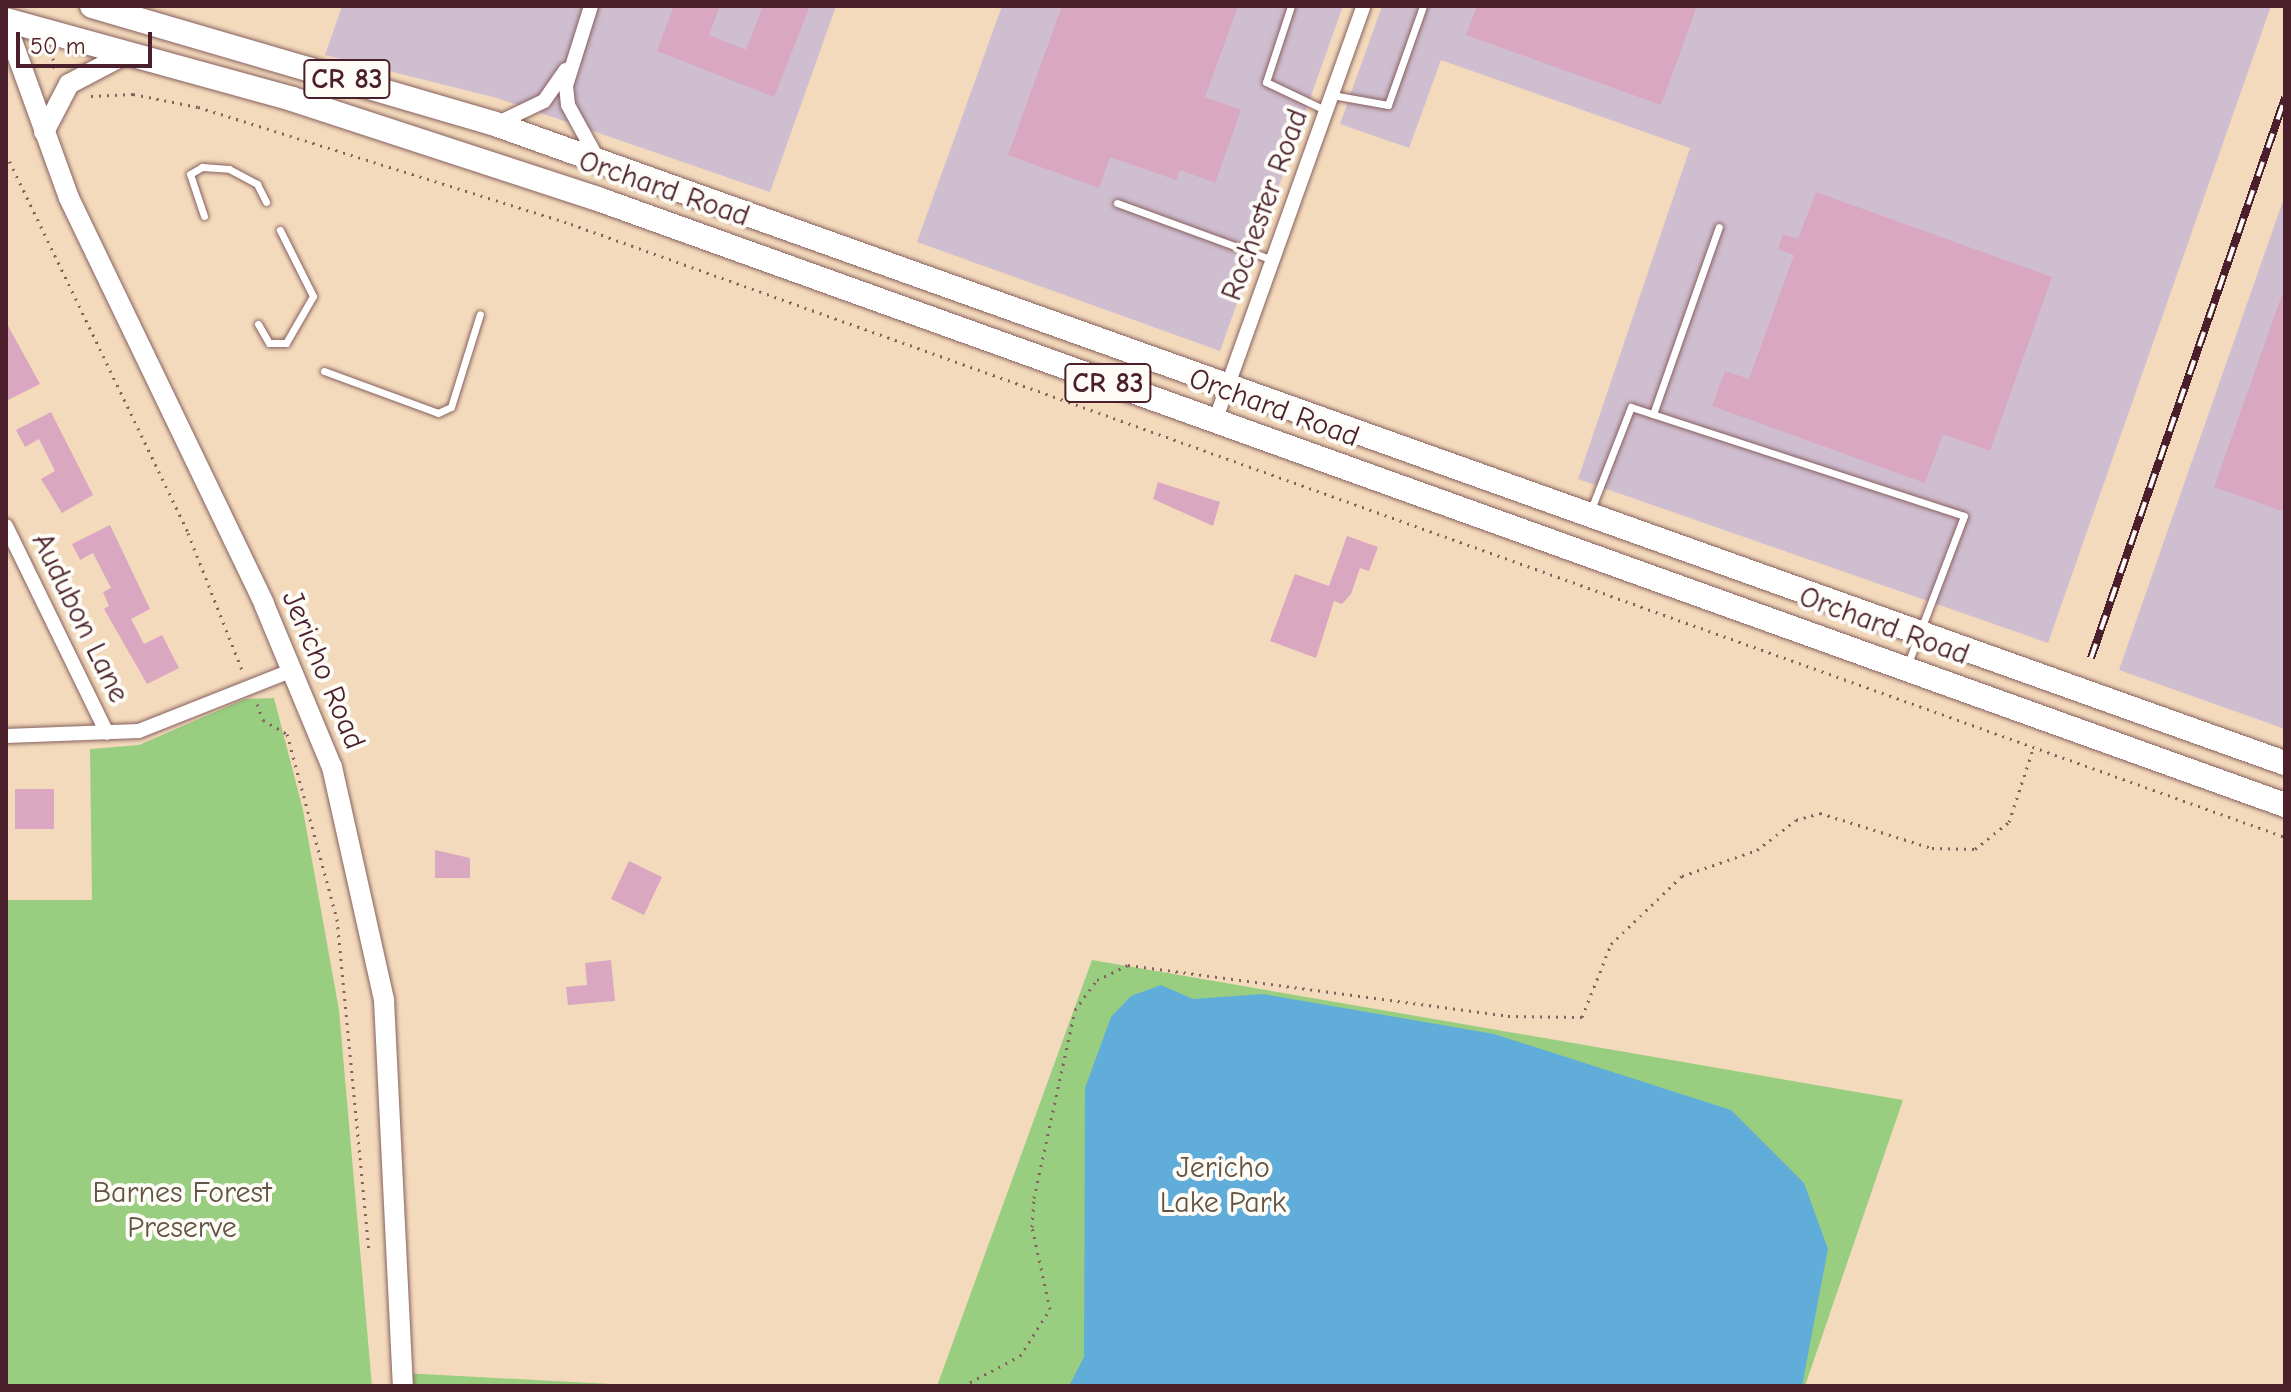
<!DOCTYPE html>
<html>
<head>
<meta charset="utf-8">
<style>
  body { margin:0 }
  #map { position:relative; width:2291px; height:1392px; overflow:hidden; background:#f4dabc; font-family:"Comic Neue",sans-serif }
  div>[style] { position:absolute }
  .industrial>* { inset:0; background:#cfbdd0 }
  .green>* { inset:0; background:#99ce80 }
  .water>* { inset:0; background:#61adda }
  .building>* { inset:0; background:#daa7c1 }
  .path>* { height:3px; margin-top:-1.5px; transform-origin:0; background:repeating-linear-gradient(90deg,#86605e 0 2px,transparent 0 8px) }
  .roads { filter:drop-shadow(0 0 2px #86605e) drop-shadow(0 0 2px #86605e) }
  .service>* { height:7px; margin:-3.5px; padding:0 3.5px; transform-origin:3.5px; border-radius:3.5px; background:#fff }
  .minor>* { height:14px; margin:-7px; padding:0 7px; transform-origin:7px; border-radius:7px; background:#fff }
  .secondary>* { height:20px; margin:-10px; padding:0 10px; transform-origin:10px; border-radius:10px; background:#fff }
  .primary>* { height:24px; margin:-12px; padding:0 12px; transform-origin:12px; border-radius:12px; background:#fff }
  .rail>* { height:8px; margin-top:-4px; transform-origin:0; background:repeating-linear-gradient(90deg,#fdfcf7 0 15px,#4a1f2b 0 30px); box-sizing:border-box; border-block:2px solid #4a1f2b }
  span { translate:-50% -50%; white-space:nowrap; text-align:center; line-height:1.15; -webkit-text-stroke:8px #fdfcf7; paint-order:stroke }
  .shield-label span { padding:2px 6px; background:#fdfcf7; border:2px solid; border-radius:6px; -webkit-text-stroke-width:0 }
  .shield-label { font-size:28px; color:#4a1f2b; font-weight:700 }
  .street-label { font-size:30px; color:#4a1f2b }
  .park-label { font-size:30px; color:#625444 }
  .frame { position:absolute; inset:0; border:8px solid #4a1f2b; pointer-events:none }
  .scale { position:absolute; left:16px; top:32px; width:136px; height:36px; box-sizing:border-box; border:4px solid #4a1f2b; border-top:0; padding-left:10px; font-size:24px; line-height:28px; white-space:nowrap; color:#4a1f2b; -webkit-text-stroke:6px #fdfcf7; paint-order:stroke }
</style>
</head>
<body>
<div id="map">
  <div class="industrial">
    <div style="clip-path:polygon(342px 6px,836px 6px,770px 192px,497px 98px,325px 55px)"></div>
    <div style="clip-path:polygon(1002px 6px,1343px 6px,1220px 351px,917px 242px)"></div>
    <div style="clip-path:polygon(1382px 6px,2271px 6px,2048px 643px,1578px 479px,1690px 148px,1441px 60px,1409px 148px,1340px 124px)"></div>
    <div style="clip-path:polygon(2285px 195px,2285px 729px,2119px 670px)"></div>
  </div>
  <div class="green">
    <div style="clip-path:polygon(274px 698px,303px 810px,339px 1010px,372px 1386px,6px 1386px,6px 900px,92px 900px,90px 749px,139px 745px,245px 699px)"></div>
    <div style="clip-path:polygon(1092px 960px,1903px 1100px,1805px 1386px,937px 1386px)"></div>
    <div style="clip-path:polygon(403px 1373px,649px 1386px,403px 1386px)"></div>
  </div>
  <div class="water">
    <div style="clip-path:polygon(1161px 985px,1193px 999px,1263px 994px,1494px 1034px,1731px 1110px,1804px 1183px,1828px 1249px,1802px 1386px,1069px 1386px,1084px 1357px,1085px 1088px,1111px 1017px,1131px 996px)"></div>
  </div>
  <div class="building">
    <div style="clip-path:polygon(674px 6px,720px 6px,709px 35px,746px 50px,763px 6px,810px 6px,774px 97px,657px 51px)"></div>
    <div style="clip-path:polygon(1062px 6px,1238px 6px,1205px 97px,1241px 110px,1215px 183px,1180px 170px,1176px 180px,1110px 157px,1099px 188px,1008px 155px)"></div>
    <div style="clip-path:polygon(1477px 6px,1697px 6px,1661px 105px,1466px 35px)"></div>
    <div style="clip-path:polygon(1816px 192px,2052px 277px,1990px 451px,1943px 434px,1925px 483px,1712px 406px,1725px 371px,1749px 379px,1794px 255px,1778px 249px,1783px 234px,1798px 239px)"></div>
    <div style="clip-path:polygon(2283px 292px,2285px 292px,2285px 512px,2214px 487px)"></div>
    <div style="clip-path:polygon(6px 322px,40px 384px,6px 401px)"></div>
    <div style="clip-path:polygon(51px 412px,93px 495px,62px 513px,41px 479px,55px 471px,39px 439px,25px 447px,16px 430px)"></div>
    <div style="clip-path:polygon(1158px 482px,1220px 502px,1213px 526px,1153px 499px)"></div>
    <div style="clip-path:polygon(110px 525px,150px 609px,131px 619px,144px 644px,162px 635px,179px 668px,147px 684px,104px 609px,109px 606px,103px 592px,111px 588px,93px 553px,80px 560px,72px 544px)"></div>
    <div style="clip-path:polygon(1347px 536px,1378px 547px,1369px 571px,1360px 568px,1351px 594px,1342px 604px,1334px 601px,1316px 658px,1270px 641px,1295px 574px,1329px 586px)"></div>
    <div style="clip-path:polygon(15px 789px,54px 789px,54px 829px,15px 829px)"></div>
    <div style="clip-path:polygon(435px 850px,470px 858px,470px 878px,435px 878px)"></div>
    <div style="clip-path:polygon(629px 861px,662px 877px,644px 915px,611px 899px)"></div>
    <div style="clip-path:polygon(611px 960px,615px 1001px,568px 1005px,566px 987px,587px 985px,585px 963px)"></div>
  </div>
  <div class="path">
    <div style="left:53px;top:58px;width:15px;rotate:82deg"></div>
    <div style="left:91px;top:96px;width:42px;rotate:-2.7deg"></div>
    <div style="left:133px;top:94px;width:66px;rotate:11.3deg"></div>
    <div style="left:198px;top:107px;width:391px;rotate:17.4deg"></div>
    <div style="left:571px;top:224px;width:1820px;rotate:19.68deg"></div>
    <div style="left:6px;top:154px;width:420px;rotate:64.3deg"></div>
    <div style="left:188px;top:533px;width:147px;rotate:68.5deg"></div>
    <div style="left:257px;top:704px;width:17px;rotate:69deg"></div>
    <div style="left:263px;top:720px;width:28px;rotate:30deg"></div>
    <div style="left:287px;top:734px;width:192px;rotate:74.9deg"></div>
    <div style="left:337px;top:919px;width:336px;rotate:84.5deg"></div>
    <div style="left:963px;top:1386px;width:64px;rotate:-27.8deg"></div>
    <div style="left:1020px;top:1356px;width:56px;rotate:-57.4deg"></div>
    <div style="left:1050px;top:1309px;width:84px;rotate:-102.4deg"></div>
    <div style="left:1032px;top:1227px;width:29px;rotate:-86deg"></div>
    <div style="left:1034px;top:1198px;width:192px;rotate:-77.7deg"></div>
    <div style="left:1075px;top:1010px;width:37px;rotate:-54deg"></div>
    <div style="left:1097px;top:980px;width:34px;rotate:-26deg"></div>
    <div style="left:1128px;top:965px;width:383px;rotate:7.6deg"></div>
    <div style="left:1508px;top:1016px;width:74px;rotate:0.8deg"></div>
    <div style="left:1582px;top:1017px;width:79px;rotate:-68.3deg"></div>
    <div style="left:1611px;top:944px;width:98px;rotate:-43.8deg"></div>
    <div style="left:1682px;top:876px;width:79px;rotate:-19.1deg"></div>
    <div style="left:1757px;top:850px;width:49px;rotate:-37.6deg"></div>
    <div style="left:1796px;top:820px;width:25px;rotate:-16deg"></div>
    <div style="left:1820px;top:813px;width:117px;rotate:17.4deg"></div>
    <div style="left:1932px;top:848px;width:43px;rotate:1.3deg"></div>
    <div style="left:1975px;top:849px;width:43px;rotate:-38.5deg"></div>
    <div style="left:2009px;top:822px;width:80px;rotate:-71.8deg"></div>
  </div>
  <div class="roads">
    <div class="service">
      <div style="left:1291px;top:6px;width:80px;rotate:108.2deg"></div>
      <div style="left:1266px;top:82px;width:68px;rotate:25.4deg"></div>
      <div style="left:1332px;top:95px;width:57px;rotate:10.1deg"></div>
      <div style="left:1388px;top:105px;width:105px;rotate:-70.5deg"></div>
      <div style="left:1117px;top:203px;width:166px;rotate:20.1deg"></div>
      <div style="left:204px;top:216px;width:44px;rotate:-108.4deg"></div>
      <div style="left:190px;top:174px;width:14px;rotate:-30deg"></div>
      <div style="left:202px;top:167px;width:27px;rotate:4deg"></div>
      <div style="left:229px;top:169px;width:32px;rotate:28deg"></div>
      <div style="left:257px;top:184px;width:20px;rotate:63deg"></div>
      <div style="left:258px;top:324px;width:22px;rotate:60deg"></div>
      <div style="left:269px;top:343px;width:17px"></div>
      <div style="left:286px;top:343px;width:54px;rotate:-60.1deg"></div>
      <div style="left:313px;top:296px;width:74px;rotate:-116.6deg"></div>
      <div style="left:324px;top:371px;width:121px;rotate:20.2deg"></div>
      <div style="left:438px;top:413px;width:14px;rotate:-25deg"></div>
      <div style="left:451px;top:407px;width:97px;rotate:-72.7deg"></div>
      <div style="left:1653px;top:414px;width:198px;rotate:-70.6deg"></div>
      <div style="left:1590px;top:512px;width:113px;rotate:-68.7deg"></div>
      <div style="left:1631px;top:407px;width:350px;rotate:18.1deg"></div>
      <div style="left:1964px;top:516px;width:160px;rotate:110.8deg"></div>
    </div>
    <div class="minor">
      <div style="left:591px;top:6px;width:84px;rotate:107.4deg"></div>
      <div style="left:566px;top:86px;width:19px;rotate:84deg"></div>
      <div style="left:568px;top:105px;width:60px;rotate:61.3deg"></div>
      <div style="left:496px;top:124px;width:53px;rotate:-25.6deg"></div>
      <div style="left:544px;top:101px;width:38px;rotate:-55deg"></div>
      <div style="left:1215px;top:421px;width:441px;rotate:-70.3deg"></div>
      <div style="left:6px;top:526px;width:230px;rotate:64deg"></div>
      <div style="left:6px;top:736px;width:133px;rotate:-2.2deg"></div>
      <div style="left:139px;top:731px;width:166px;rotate:-21.6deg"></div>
    </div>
    <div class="secondary">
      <div style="left:6px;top:24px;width:185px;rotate:70.1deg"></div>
      <div style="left:69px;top:198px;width:450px;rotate:64.3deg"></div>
      <div style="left:264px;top:604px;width:177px;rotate:67.4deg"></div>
      <div style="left:332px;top:767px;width:239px;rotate:77.4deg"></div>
      <div style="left:384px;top:1000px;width:386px;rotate:87.2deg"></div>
      <div style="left:44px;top:132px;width:54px;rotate:-62.5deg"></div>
      <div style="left:69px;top:84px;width:64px;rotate:-27.8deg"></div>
    </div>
    <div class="primary">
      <div style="left:92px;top:6px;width:420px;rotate:16.3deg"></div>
      <div style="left:495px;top:124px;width:1901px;rotate:19.65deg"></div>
      <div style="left:6px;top:20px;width:297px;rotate:15.4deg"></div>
      <div style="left:292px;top:99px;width:322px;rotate:18.1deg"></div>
      <div style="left:598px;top:199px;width:1793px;rotate:19.76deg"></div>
    </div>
  </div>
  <div class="rail">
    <div style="left:2091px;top:658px;width:593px;rotate:-70.89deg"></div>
  </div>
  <div class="shield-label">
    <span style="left:347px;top:79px">CR 83</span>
    <span style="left:1108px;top:383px">CR 83</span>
  </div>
  <div class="street-label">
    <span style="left:664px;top:189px;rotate:19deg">Orchard Road</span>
    <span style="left:1265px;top:205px;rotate:-70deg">Rochester Road</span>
    <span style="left:1274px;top:408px;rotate:20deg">Orchard Road</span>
    <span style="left:80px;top:618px;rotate:64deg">Audubon Lane</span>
    <span style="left:1884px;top:626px;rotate:20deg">Orchard Road</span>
    <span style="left:323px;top:670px;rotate:67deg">Jericho Road</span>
  </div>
  <div class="park-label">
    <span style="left:1223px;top:1185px">Jericho<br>Lake Park</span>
    <span style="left:182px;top:1210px">Barnes Forest<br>Preserve</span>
  </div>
  <div class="frame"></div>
  <div class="scale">50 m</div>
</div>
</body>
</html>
